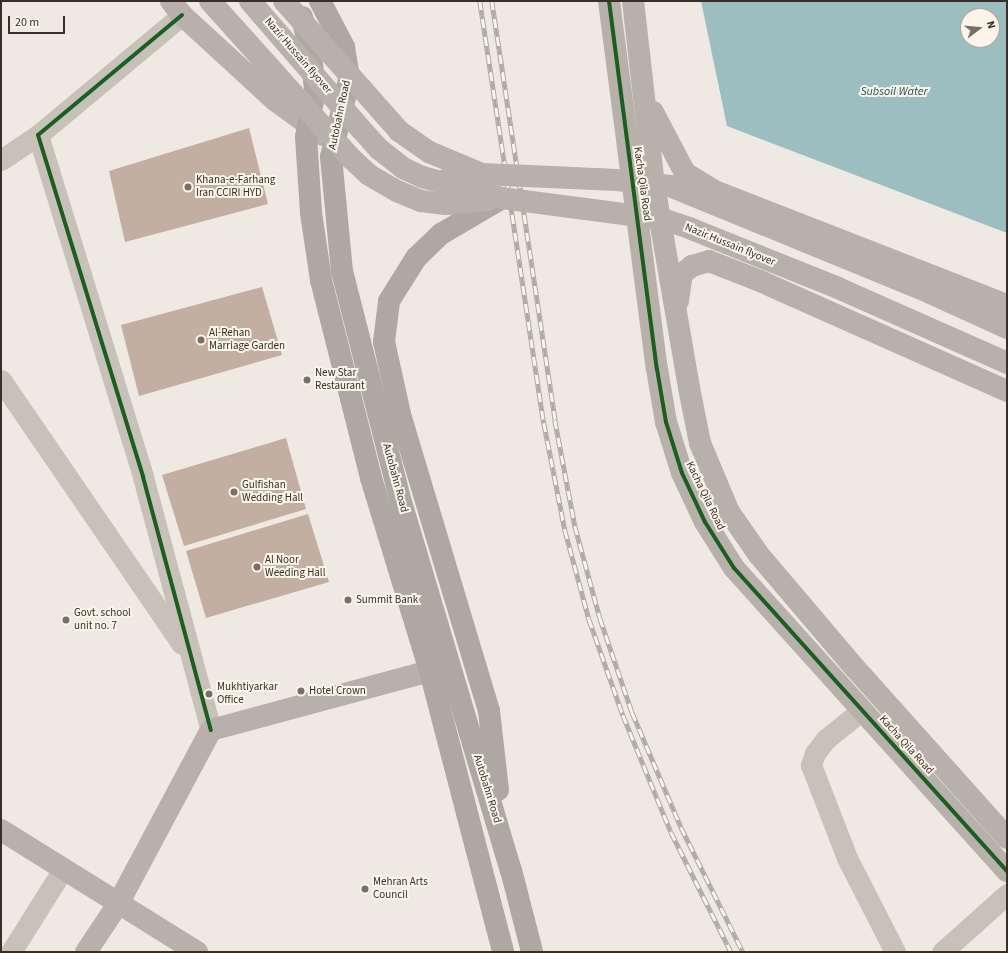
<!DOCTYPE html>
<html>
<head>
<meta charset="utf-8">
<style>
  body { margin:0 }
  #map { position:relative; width:1008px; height:953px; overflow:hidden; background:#eee9e2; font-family:"Source Sans 3",sans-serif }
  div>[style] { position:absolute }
  .water>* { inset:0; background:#9cbec1 }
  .building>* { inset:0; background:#c3aea2 }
  .street>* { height:21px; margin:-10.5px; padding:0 10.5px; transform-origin:10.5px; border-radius:10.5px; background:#c8c1ba }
  .secondary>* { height:22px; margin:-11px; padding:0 11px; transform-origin:11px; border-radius:11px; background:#b8b1ab }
  .highway>* { height:22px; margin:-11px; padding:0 11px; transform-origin:11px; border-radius:11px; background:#ada8a1 }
  .rail>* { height:4.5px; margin-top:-2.25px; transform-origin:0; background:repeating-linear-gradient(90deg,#fbf4e9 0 9px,#afaaa5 0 18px); box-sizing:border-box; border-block:1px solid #afaaa5 }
  .secondary-bridge>* { height:22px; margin:-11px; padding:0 11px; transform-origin:11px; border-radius:11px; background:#b8b1ab }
  .cycleway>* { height:4px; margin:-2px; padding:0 2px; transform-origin:2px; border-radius:2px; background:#1b5e20 }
  .dots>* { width:11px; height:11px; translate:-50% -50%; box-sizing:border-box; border:2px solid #fbf4e9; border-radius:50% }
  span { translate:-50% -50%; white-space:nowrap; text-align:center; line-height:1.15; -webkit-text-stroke:4px #fbf4e9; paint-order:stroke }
  .street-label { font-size:11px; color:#392e28 }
  .poi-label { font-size:11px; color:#392e28 }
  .left { translate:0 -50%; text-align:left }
  .water-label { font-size:12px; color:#1a545d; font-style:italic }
  .frame { position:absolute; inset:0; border:2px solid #392e28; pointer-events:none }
  .north { position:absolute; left:960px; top:8px; width:40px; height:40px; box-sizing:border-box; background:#fbf4e9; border:1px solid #ada59c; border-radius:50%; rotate:74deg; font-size:11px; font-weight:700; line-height:16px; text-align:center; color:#392e28 }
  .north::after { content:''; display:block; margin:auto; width:14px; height:18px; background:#786f69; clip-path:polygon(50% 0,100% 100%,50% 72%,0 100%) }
  .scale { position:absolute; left:8px; top:16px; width:57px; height:18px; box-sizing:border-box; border:2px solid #392e28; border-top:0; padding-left:5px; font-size:12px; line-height:14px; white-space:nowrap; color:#392e28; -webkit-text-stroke:3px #fbf4e9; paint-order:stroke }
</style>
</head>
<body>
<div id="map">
  <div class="water">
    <div style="clip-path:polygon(evenodd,701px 1px,1007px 1px,1007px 233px,727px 126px,701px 1px,968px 16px,992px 16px,992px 40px,968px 40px,968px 16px)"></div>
  </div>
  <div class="building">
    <div style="clip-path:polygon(249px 128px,268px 204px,125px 242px,109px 171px)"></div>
    <div style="clip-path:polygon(262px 287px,282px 355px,139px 396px,121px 325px)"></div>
    <div style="clip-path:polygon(286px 438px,306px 509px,184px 546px,162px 475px)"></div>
    <div style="clip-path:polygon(308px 514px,329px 582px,206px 618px,186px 551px)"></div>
  </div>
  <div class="street">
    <div style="left:182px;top:15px;width:187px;rotate:140.2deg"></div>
    <div style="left:38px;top:135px;width:358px;rotate:72.9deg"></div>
    <div style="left:143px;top:477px;width:262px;rotate:75deg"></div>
    <div style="left:1px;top:160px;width:45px;rotate:-34deg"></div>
    <div style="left:1px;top:380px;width:320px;rotate:55.6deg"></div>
    <div style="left:862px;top:710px;width:46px;rotate:141.1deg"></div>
    <div style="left:826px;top:739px;width:18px;rotate:128deg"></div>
    <div style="left:815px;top:753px;width:13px;rotate:108deg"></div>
    <div style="left:811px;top:765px;width:100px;rotate:68.8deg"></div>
    <div style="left:847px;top:858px;width:106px;rotate:62.9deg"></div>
    <div style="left:11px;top:952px;width:98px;rotate:-57.9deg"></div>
    <div style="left:942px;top:952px;width:87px;rotate:-41.7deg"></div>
  </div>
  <div class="secondary">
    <div style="left:171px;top:1px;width:18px;rotate:52deg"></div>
    <div style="left:182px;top:15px;width:127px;rotate:42.5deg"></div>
    <div style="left:276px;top:101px;width:58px;rotate:35.9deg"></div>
    <div style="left:609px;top:1px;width:371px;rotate:82.6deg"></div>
    <div style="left:657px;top:369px;width:54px;rotate:80.4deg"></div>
    <div style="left:666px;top:422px;width:53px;rotate:72.6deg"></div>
    <div style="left:682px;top:473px;width:54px;rotate:64.9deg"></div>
    <div style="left:705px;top:522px;width:54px;rotate:57.8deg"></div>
    <div style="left:734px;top:568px;width:408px;rotate:48deg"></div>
    <div style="left:633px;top:1px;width:185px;rotate:83.5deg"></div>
    <div style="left:654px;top:185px;width:206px;rotate:80.2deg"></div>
    <div style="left:689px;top:388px;width:56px;rotate:78.7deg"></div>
    <div style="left:700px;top:443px;width:75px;rotate:67.2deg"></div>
    <div style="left:729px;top:512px;width:52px;rotate:55.1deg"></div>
    <div style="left:759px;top:555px;width:148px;rotate:49.7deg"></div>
    <div style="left:855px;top:668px;width:228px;rotate:48.2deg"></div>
    <div style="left:653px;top:112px;width:69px;rotate:62.3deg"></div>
    <div style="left:685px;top:173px;width:37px;rotate:31deg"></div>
    <div style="left:717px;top:192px;width:311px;rotate:21.3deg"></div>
    <div style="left:678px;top:301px;width:27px;rotate:-82deg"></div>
    <div style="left:682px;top:274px;width:13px;rotate:-39deg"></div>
    <div style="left:692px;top:266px;width:18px;rotate:-16deg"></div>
    <div style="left:709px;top:261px;width:55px;rotate:21.4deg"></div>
    <div style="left:760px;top:281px;width:270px;rotate:24deg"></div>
    <div style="left:1px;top:830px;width:231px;rotate:31.9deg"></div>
    <div style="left:86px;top:952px;width:58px;rotate:-56.3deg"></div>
    <div style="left:118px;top:904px;width:197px;rotate:-61.9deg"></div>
    <div style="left:211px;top:730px;width:227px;rotate:-15.1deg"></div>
  </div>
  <div class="highway">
    <div style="left:320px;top:1px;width:52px;rotate:62.4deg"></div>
    <div style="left:344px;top:47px;width:33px;rotate:81deg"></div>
    <div style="left:349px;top:80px;width:79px;rotate:103.2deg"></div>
    <div style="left:331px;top:157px;width:115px;rotate:84.5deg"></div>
    <div style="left:342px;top:271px;width:238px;rotate:75.7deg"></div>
    <div style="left:401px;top:502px;width:384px;rotate:73.4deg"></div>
    <div style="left:511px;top:870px;width:85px;rotate:75.6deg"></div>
    <div style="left:302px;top:17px;width:40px;rotate:77deg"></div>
    <div style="left:311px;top:56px;width:35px;rotate:83deg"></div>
    <div style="left:315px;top:91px;width:47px;rotate:101.1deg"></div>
    <div style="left:306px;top:137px;width:76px;rotate:86.2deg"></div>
    <div style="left:311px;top:213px;width:68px;rotate:81.5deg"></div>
    <div style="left:321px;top:280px;width:204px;rotate:75.8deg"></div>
    <div style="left:371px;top:478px;width:202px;rotate:73deg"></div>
    <div style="left:430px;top:671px;width:290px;rotate:75.4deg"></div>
    <div style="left:498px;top:790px;width:80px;rotate:-96.5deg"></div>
    <div style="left:489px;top:711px;width:310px;rotate:-106.7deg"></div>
    <div style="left:400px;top:414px;width:74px;rotate:-102.5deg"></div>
    <div style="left:384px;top:342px;width:41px;rotate:-83deg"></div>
    <div style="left:389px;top:301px;width:51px;rotate:-57.9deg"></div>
    <div style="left:416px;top:258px;width:35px;rotate:-44deg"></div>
    <div style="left:441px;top:234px;width:71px;rotate:-30.5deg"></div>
  </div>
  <div class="rail">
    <div style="left:480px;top:1px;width:427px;rotate:81.4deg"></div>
    <div style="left:544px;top:423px;width:109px;rotate:78.9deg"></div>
    <div style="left:565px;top:530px;width:92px;rotate:74.9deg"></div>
    <div style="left:589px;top:619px;width:102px;rotate:70.5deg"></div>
    <div style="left:623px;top:715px;width:126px;rotate:67.7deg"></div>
    <div style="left:671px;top:832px;width:134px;rotate:63.4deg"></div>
    <div style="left:492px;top:1px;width:424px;rotate:81.4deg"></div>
    <div style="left:555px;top:420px;width:108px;rotate:79.3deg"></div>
    <div style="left:575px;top:526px;width:95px;rotate:74.8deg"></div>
    <div style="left:600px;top:618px;width:99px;rotate:71.2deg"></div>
    <div style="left:632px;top:712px;width:125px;rotate:66.9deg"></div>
    <div style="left:681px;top:827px;width:140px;rotate:63.6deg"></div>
  </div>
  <div class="secondary-bridge">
    <div style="left:210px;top:1px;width:212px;rotate:48.1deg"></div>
    <div style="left:352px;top:159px;width:23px;rotate:43deg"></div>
    <div style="left:369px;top:175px;width:32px;rotate:30deg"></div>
    <div style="left:397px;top:191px;width:26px;rotate:23deg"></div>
    <div style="left:421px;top:201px;width:25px;rotate:7deg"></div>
    <div style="left:446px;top:204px;width:42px;rotate:-5.4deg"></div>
    <div style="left:250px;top:1px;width:169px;rotate:49.1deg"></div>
    <div style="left:361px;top:129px;width:27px;rotate:48deg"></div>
    <div style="left:379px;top:149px;width:31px;rotate:38deg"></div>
    <div style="left:403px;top:168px;width:21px;rotate:25deg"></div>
    <div style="left:422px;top:177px;width:83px;rotate:14.7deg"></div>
    <div style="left:502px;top:198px;width:161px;rotate:7.5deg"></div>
    <div style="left:662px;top:219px;width:28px;rotate:18deg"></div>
    <div style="left:689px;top:228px;width:161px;rotate:21.9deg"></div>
    <div style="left:838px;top:288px;width:185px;rotate:23.9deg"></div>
    <div style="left:284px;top:1px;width:174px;rotate:48.5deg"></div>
    <div style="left:399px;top:131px;width:37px;rotate:35deg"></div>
    <div style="left:429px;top:152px;width:57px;rotate:22.5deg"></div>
    <div style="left:445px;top:180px;width:37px;rotate:-9deg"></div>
    <div style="left:482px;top:174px;width:135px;rotate:2.5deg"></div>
    <div style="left:617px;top:180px;width:53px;rotate:6.5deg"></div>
    <div style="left:670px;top:186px;width:279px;rotate:22.3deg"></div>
    <div style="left:928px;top:292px;width:87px;rotate:24.5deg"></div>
  </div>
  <div class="cycleway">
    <div style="left:609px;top:1px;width:371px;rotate:82.6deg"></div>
    <div style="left:657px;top:369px;width:54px;rotate:80.4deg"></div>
    <div style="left:666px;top:422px;width:53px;rotate:72.6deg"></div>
    <div style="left:682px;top:473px;width:54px;rotate:64.9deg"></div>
    <div style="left:705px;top:522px;width:54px;rotate:57.8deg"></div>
    <div style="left:734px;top:568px;width:408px;rotate:48deg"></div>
    <div style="left:182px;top:15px;width:187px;rotate:140.2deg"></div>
    <div style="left:38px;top:135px;width:358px;rotate:72.9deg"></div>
    <div style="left:143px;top:477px;width:262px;rotate:75deg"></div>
  </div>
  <div class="dots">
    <div style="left:188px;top:187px;background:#786f69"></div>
    <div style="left:201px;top:340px;background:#786f69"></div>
    <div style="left:307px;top:380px;background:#786f69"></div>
    <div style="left:234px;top:492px;background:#786f69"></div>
    <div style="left:257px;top:567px;background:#786f69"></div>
    <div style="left:348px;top:600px;background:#786f69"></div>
    <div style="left:66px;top:620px;background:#786f69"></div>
    <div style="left:301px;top:691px;background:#786f69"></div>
    <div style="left:209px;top:694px;background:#786f69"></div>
    <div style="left:365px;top:889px;background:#786f69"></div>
  </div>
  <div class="street-label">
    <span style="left:298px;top:56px;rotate:49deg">Nazir Hussain flyover</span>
    <span style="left:340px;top:115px;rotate:-78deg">Autobahn Road</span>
    <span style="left:642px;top:184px;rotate:82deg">Kacha Qila Road</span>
    <span style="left:730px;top:245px;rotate:22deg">Nazir Hussain flyover</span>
    <span style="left:395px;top:478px;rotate:75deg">Autobahn Road</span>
    <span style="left:705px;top:496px;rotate:64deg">Kacha Qila Road</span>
    <span style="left:906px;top:745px;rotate:48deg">Kacha Qila Road</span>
    <span style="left:487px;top:789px;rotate:73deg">Autobahn Road</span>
  </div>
  <div class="poi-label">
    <span class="left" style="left:196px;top:187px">Khana-e-Farhang<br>Iran CCIRI HYD</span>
    <span class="left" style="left:209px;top:340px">Al-Rehan<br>Marriage Garden</span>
    <span class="left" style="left:315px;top:380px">New Star<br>Restaurant</span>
    <span class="left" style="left:242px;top:492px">Gulfishan<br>Wedding Hall</span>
    <span class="left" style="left:265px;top:567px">Al Noor<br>Weeding Hall</span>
    <span class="left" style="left:356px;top:600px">Summit Bank</span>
    <span class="left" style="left:74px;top:620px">Govt. school<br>unit no. 7</span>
    <span class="left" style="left:217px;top:694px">Mukhtiyarkar<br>Office</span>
    <span class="left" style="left:309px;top:691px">Hotel Crown</span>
    <span class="left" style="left:373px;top:889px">Mehran Arts<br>Council</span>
  </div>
  <div class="water-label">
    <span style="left:894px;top:92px">Subsoil Water</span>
  </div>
  <div class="frame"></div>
  <div class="north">N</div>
  <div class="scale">20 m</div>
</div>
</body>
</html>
